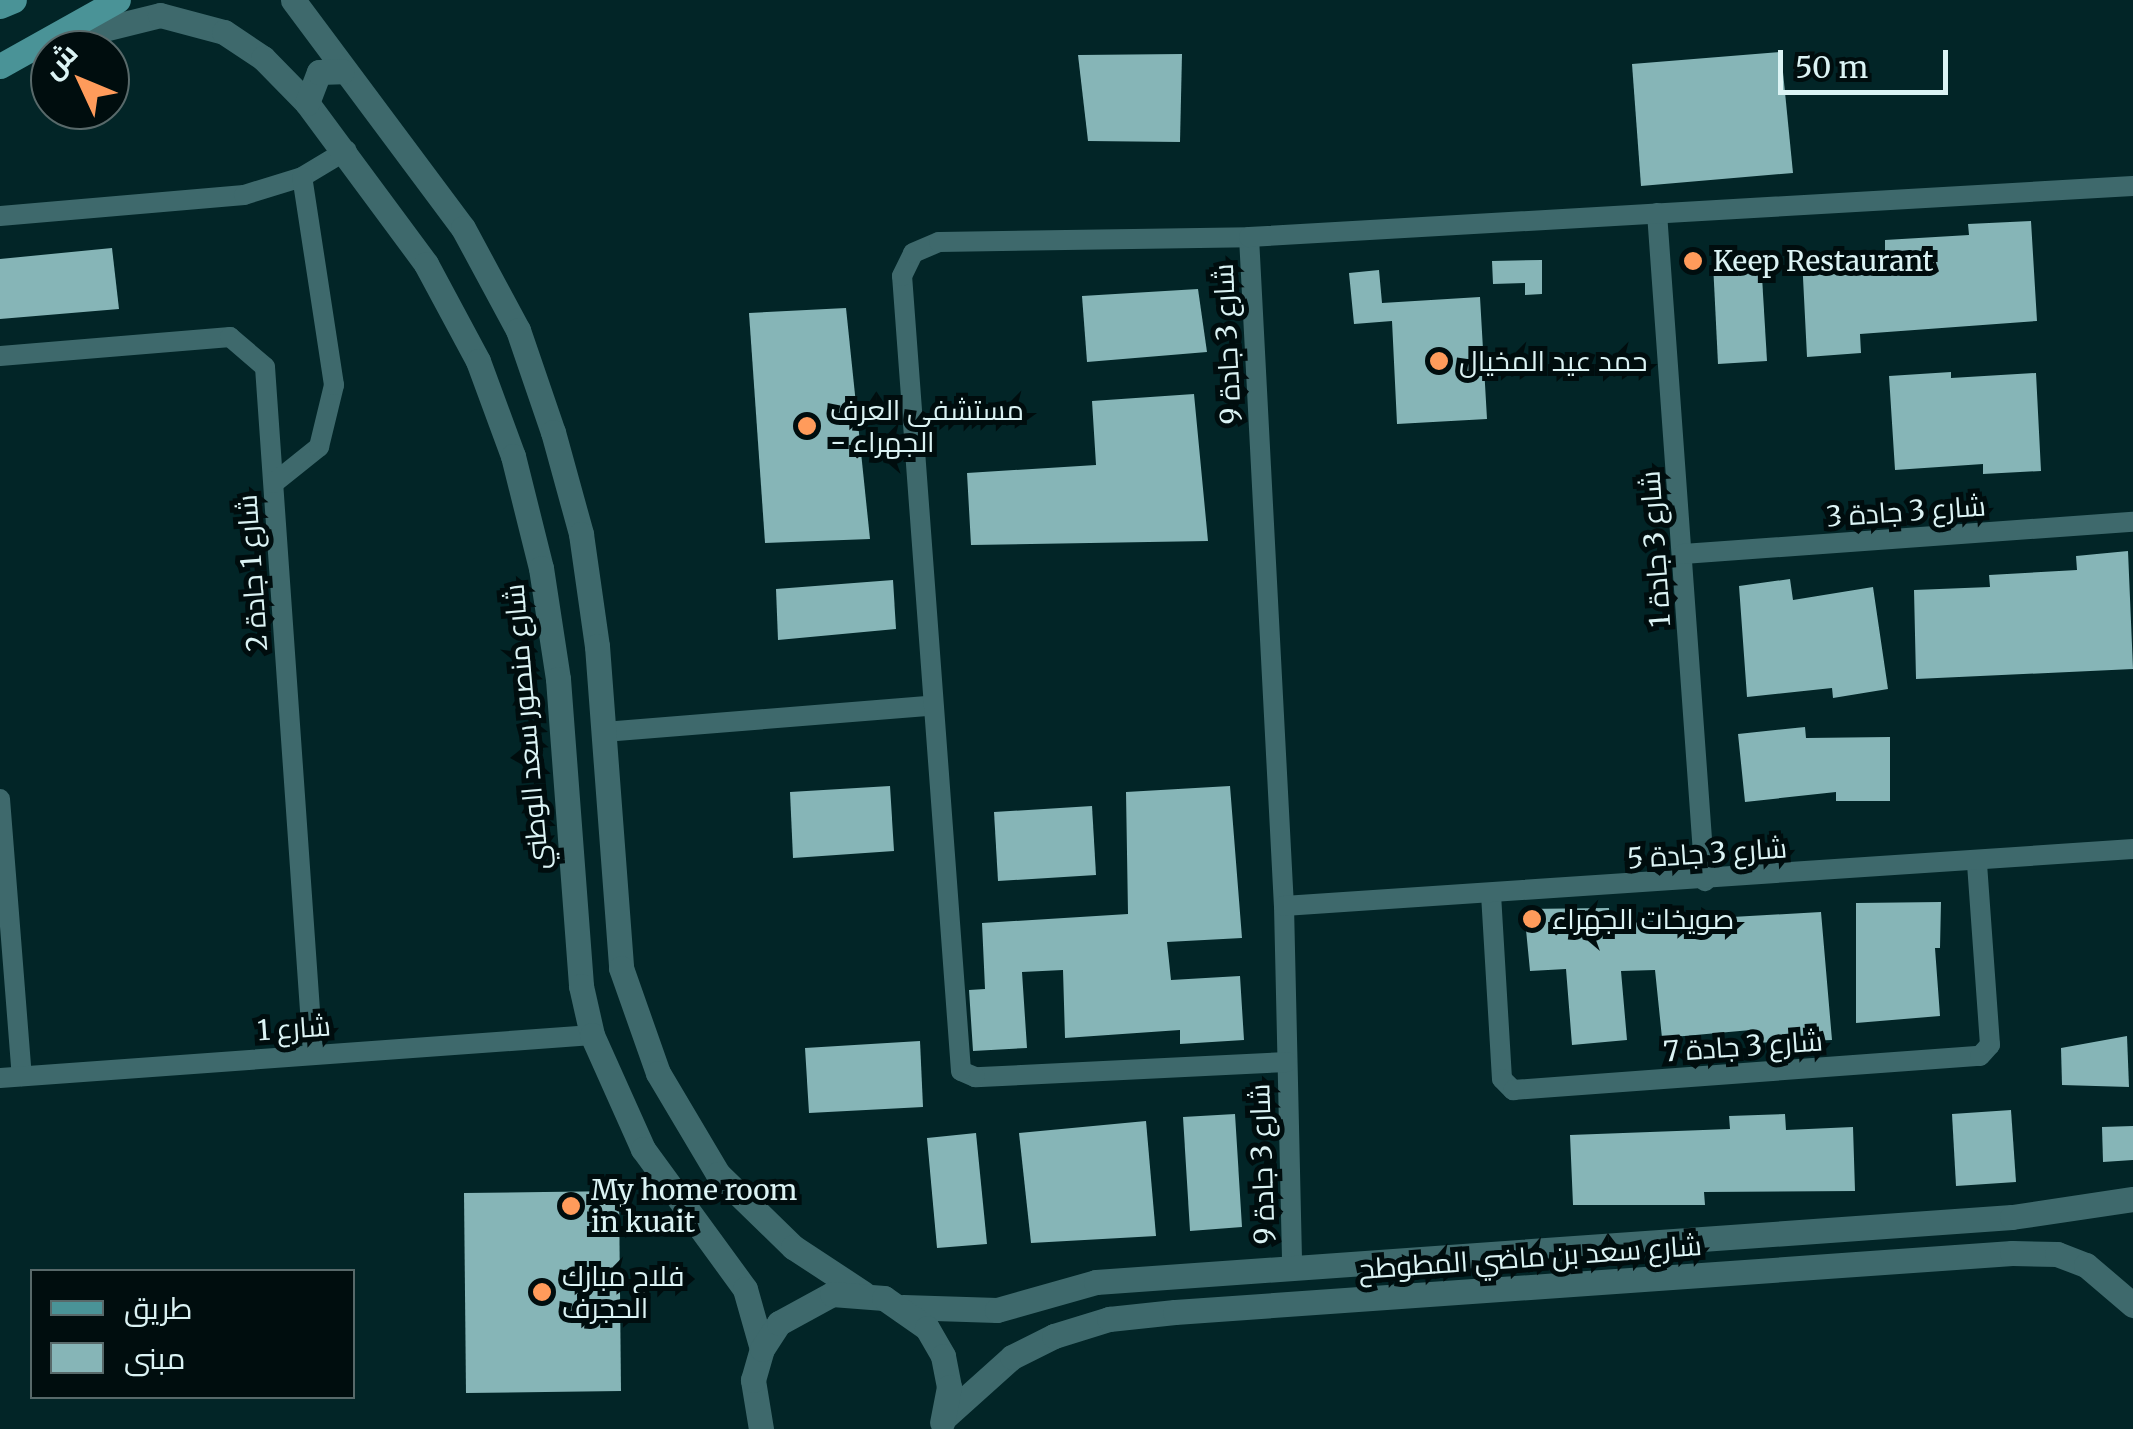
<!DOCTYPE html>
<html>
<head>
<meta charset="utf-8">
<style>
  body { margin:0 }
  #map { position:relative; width:2133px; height:1429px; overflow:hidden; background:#022527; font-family:Merriweather,Cairo,serif }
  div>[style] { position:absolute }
  .building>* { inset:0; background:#86b5b7 }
  .minor>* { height:20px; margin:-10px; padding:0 10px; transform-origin:10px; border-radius:10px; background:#3e696c }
  .tertiary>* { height:25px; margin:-12.5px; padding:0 12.5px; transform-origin:12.5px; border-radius:12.5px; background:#3e696c }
  .secondary>* { height:25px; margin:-12.5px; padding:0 12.5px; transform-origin:12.5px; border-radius:12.5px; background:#4a9397 }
  .dots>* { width:28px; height:28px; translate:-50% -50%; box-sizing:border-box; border:5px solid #000d0e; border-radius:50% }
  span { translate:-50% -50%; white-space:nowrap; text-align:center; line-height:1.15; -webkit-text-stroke:10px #000d0e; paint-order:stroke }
  .poi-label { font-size:28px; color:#dbf3f4 }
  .left { translate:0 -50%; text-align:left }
  .street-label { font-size:28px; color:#dbf3f4 }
  .legend { position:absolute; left:30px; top:1269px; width:325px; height:130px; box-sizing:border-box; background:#000d0e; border:2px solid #58696a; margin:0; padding:12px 18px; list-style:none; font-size:30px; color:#dbf3f4 }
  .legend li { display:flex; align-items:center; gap:20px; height:50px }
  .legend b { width:50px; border:2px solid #58696a }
  .north { position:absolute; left:30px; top:30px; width:100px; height:100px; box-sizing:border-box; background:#000d0e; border:2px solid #58696a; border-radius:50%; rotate:314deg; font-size:28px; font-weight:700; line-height:40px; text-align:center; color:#dbf3f4 }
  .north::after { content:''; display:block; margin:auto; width:35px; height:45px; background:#ff9b5b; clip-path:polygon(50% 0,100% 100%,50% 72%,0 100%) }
  .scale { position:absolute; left:1778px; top:50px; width:170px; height:45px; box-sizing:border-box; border:5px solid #dbf3f4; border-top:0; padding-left:12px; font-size:30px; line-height:35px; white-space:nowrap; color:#dbf3f4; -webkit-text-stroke:8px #000d0e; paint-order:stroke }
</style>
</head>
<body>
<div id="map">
  <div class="building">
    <div style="clip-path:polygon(1781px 52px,1793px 173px,1641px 186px,1632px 64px)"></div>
    <div style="clip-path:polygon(1182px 54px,1180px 142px,1088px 141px,1078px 55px)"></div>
    <div style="clip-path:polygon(2031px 221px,2037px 321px,1860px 334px,1861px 353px,1807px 357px,1802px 258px,1885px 253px,1885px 240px,1969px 235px,1968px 224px)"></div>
    <div style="clip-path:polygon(112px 248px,119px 309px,0 319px,0 259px)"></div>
    <div style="clip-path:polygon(1542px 260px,1542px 294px,1525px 295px,1525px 283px,1493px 284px,1492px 261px)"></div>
    <div style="clip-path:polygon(1761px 260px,1767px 361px,1718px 364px,1713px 263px)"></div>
    <div style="clip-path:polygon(1379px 270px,1382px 303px,1480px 297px,1487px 419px,1397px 424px,1392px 321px,1354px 324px,1349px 273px)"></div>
    <div style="clip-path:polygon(1198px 289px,1207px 352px,1087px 362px,1082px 296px)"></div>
    <div style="clip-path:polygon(846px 308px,870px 539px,765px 543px,749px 313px)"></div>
    <div style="clip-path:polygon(1951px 372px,1951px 378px,2036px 373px,2041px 471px,1983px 474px,1983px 464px,1895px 470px,1889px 376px)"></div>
    <div style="clip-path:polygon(1194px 394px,1208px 541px,971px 545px,967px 473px,1096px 465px,1092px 401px)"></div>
    <div style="clip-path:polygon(2128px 551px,2133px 669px,1916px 679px,1914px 590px,1990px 587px,1989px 575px,2077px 570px,2076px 556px)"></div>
    <div style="clip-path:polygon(1790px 579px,1793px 600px,1873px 587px,1888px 689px,1833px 698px,1832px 688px,1747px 697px,1739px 586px)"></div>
    <div style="clip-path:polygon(893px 580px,896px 629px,778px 640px,776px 589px)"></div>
    <div style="clip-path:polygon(1805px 727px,1806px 738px,1890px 737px,1890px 801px,1836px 801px,1836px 792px,1745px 802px,1738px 734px)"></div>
    <div style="clip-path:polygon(890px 786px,894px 851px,793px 858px,790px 792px)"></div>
    <div style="clip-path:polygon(1230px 786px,1242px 938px,1167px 942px,1171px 980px,1240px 976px,1244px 1040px,1180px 1044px,1180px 1030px,1065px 1038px,1063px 970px,1022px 972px,1027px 1048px,973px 1051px,969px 990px,985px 989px,982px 923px,1128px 914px,1126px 792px)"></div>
    <div style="clip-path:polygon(1092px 806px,1096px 875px,998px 881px,994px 812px)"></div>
    <div style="clip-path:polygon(1941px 902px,1940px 948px,1935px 948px,1940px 1016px,1856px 1023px,1856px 903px)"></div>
    <div style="clip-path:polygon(1609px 908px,1610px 924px,1821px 912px,1832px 1040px,1751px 1043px,1751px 1030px,1662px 1038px,1655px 970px,1621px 971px,1627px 1040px,1572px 1045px,1566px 969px,1530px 971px,1524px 909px)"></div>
    <div style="clip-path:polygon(2127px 1036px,2129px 1087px,2062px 1085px,2061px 1048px)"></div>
    <div style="clip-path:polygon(920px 1041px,923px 1107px,809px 1113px,805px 1048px)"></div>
    <div style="clip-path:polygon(2011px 1110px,2016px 1182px,1956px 1186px,1952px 1114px)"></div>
    <div style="clip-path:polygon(1235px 1114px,1242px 1227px,1190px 1231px,1183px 1117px)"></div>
    <div style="clip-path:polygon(1785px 1114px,1786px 1130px,1853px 1127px,1855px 1191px,1704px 1192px,1705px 1205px,1573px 1205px,1570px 1135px,1730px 1129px,1729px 1116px)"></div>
    <div style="clip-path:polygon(1146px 1121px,1156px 1236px,1031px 1243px,1019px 1133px)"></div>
    <div style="clip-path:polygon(2133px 1126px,2133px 1160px,2103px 1162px,2102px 1127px)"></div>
    <div style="clip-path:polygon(976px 1133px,987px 1244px,937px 1248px,927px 1138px)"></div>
    <div style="clip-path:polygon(619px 1191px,621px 1391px,466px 1393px,464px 1193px)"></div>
  </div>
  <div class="minor">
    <div style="left:1657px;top:213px;width:670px;rotate:85.89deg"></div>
    <div style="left:0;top:216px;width:245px;rotate:-4.9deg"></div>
    <div style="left:244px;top:195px;width:61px;rotate:-17.2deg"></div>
    <div style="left:302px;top:177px;width:52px;rotate:-31deg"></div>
    <div style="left:1249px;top:237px;width:670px;rotate:87.01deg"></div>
    <div style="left:1284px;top:906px;width:358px;rotate:88.7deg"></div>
    <div style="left:0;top:356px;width:231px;rotate:-4.7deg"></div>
    <div style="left:230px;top:337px;width:46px;rotate:40.6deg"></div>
    <div style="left:265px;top:367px;width:689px;rotate:86deg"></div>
    <div style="left:274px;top:483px;width:58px;rotate:-38.7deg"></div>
    <div style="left:319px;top:447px;width:64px;rotate:-76.4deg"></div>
    <div style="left:334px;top:385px;width:210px;rotate:-98.7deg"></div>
    <div style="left:1683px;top:554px;width:451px;rotate:-4.1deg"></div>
    <div style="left:604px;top:732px;width:327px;rotate:-4.6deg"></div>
    <div style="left:0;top:799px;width:278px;rotate:85.5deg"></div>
    <div style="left:1491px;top:894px;width:185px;rotate:86.6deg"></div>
    <div style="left:1502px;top:1079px;width:16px;rotate:45deg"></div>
    <div style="left:1513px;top:1090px;width:468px;rotate:-4.2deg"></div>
    <div style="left:1980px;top:1056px;width:15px;rotate:-48deg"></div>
    <div style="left:1990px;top:1045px;width:183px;rotate:-94.1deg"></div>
    <div style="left:1284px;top:906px;width:851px;rotate:-3.84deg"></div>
    <div style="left:1287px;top:1062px;width:312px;rotate:177.2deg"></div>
    <div style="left:975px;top:1077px;width:15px;rotate:-157deg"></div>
    <div style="left:961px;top:1071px;width:797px;rotate:-94.24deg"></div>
    <div style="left:902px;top:276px;width:25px;rotate:-64deg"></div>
    <div style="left:913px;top:253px;width:28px;rotate:-23deg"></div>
    <div style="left:939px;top:242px;width:310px;rotate:-0.9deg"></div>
    <div style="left:1249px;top:237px;width:885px;rotate:-3.3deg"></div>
    <div style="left:0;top:1078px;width:594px;rotate:-4.15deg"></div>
  </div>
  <div class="tertiary">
    <div style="left:293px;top:0;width:284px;rotate:53.3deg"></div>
    <div style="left:463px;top:228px;width:116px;rotate:61.7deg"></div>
    <div style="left:518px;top:330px;width:108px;rotate:71.1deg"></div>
    <div style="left:553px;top:432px;width:106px;rotate:74.6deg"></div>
    <div style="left:581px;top:534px;width:113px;rotate:81.9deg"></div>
    <div style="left:597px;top:646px;width:323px;rotate:85.7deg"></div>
    <div style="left:621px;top:968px;width:111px;rotate:70.6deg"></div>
    <div style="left:658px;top:1073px;width:117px;rotate:59.3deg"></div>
    <div style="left:718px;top:1174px;width:105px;rotate:44.2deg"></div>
    <div style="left:793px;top:1247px;width:84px;rotate:33.3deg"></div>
    <div style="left:55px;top:41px;width:108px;rotate:-13.9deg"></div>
    <div style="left:160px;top:15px;width:66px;rotate:14.9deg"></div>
    <div style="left:224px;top:32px;width:47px;rotate:33.7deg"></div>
    <div style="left:263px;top:58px;width:63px;rotate:45.6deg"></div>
    <div style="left:307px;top:103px;width:200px;rotate:53.5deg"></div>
    <div style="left:426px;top:264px;width:110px;rotate:61.8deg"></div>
    <div style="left:478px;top:361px;width:101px;rotate:69.8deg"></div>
    <div style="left:513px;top:456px;width:115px;rotate:76deg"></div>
    <div style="left:541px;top:568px;width:112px;rotate:81.3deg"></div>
    <div style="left:558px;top:679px;width:308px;rotate:85.7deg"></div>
    <div style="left:581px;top:986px;width:50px;rotate:77.3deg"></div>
    <div style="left:592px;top:1035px;width:125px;rotate:65.9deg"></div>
    <div style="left:643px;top:1149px;width:173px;rotate:53.9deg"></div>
    <div style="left:745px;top:1289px;width:62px;rotate:74.2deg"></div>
    <div style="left:307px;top:103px;width:33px;rotate:-69deg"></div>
    <div style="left:319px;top:72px;width:23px;rotate:-2deg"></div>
    <div style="left:903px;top:1307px;width:94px;rotate:1.8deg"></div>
    <div style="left:997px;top:1310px;width:103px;rotate:-15.8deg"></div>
    <div style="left:1096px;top:1282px;width:918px;rotate:-4.06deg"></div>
    <div style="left:2012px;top:1217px;width:122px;rotate:-8.5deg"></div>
    <div style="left:944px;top:1418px;width:91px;rotate:-41.9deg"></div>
    <div style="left:1012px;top:1357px;width:47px;rotate:-26.6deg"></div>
    <div style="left:1054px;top:1336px;width:58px;rotate:-17.2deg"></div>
    <div style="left:1109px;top:1319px;width:66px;rotate:-6.1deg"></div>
    <div style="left:1175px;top:1312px;width:839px;rotate:-4.03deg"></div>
    <div style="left:2012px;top:1253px;width:45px;rotate:1.3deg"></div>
    <div style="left:2057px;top:1254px;width:31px;rotate:21deg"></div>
    <div style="left:2086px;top:1265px;width:62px;rotate:40.4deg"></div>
    <div style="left:761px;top:1429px;width:50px;rotate:-99.3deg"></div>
    <div style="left:753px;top:1380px;width:32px;rotate:-74deg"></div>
    <div style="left:762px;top:1349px;width:31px;rotate:-57deg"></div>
    <div style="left:779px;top:1323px;width:60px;rotate:-28.7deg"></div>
    <div style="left:832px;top:1294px;width:52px;rotate:4.4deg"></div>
    <div style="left:884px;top:1298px;width:52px;rotate:34.9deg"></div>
    <div style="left:927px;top:1328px;width:32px;rotate:60deg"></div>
    <div style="left:943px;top:1356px;width:32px;rotate:79deg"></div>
    <div style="left:949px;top:1387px;width:36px;rotate:101deg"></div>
  </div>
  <div class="secondary">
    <div style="left:0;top:6px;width:15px;rotate:-23deg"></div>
    <div style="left:0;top:66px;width:135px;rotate:-29.2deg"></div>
  </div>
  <div class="dots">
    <div style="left:1693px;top:261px;background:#ff9b5b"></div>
    <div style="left:1439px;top:361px;background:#ff9b5b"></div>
    <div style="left:807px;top:426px;background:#ff9b5b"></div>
    <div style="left:1532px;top:919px;background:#ff9b5b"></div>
    <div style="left:571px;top:1206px;background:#ff9b5b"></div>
    <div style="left:542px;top:1292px;background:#ff9b5b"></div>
  </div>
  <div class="poi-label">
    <span class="left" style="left:1713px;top:261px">Keep Restaurant</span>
    <span class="left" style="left:1459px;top:361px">حمد عيد المخيال</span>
    <span class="left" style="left:830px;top:426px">مستشفى العرف<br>- الجهراء</span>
    <span class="left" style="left:1552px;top:919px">صويخات الجهراء</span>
    <span class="left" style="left:591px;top:1206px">My home room<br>in kuait</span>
    <span class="left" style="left:562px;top:1292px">فلاح مبارك<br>الحجرف</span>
  </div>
  <div class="street-label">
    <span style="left:1227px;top:344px;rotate:-93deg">شارع 3 جادة 9</span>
    <span style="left:1906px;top:511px;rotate:-4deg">شارع 3 جادة 3</span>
    <span style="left:1655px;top:549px;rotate:-94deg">شارع 3 جادة 1</span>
    <span style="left:252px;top:573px;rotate:-94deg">شارع 1 جادة 2</span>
    <span style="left:526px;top:727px;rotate:-95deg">شارع منصور سعد الوطني</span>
    <span style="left:1707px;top:853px;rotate:-4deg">شارع 3 جادة 5</span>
    <span style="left:294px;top:1028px;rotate:-4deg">شارع 1</span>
    <span style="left:1743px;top:1046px;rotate:-4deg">شارع 3 جادة 7</span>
    <span style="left:1262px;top:1164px;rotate:-92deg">شارع 3 جادة 9</span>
    <span style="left:1530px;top:1257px;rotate:-4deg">شارع سعد بن ماضي المطوطح</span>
  </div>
  <ul class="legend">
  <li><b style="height:12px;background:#4a9397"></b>طريق</li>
  <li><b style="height:28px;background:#86b5b7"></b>مبنى</li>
  </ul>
  <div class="north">ش</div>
  <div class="scale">50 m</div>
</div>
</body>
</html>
